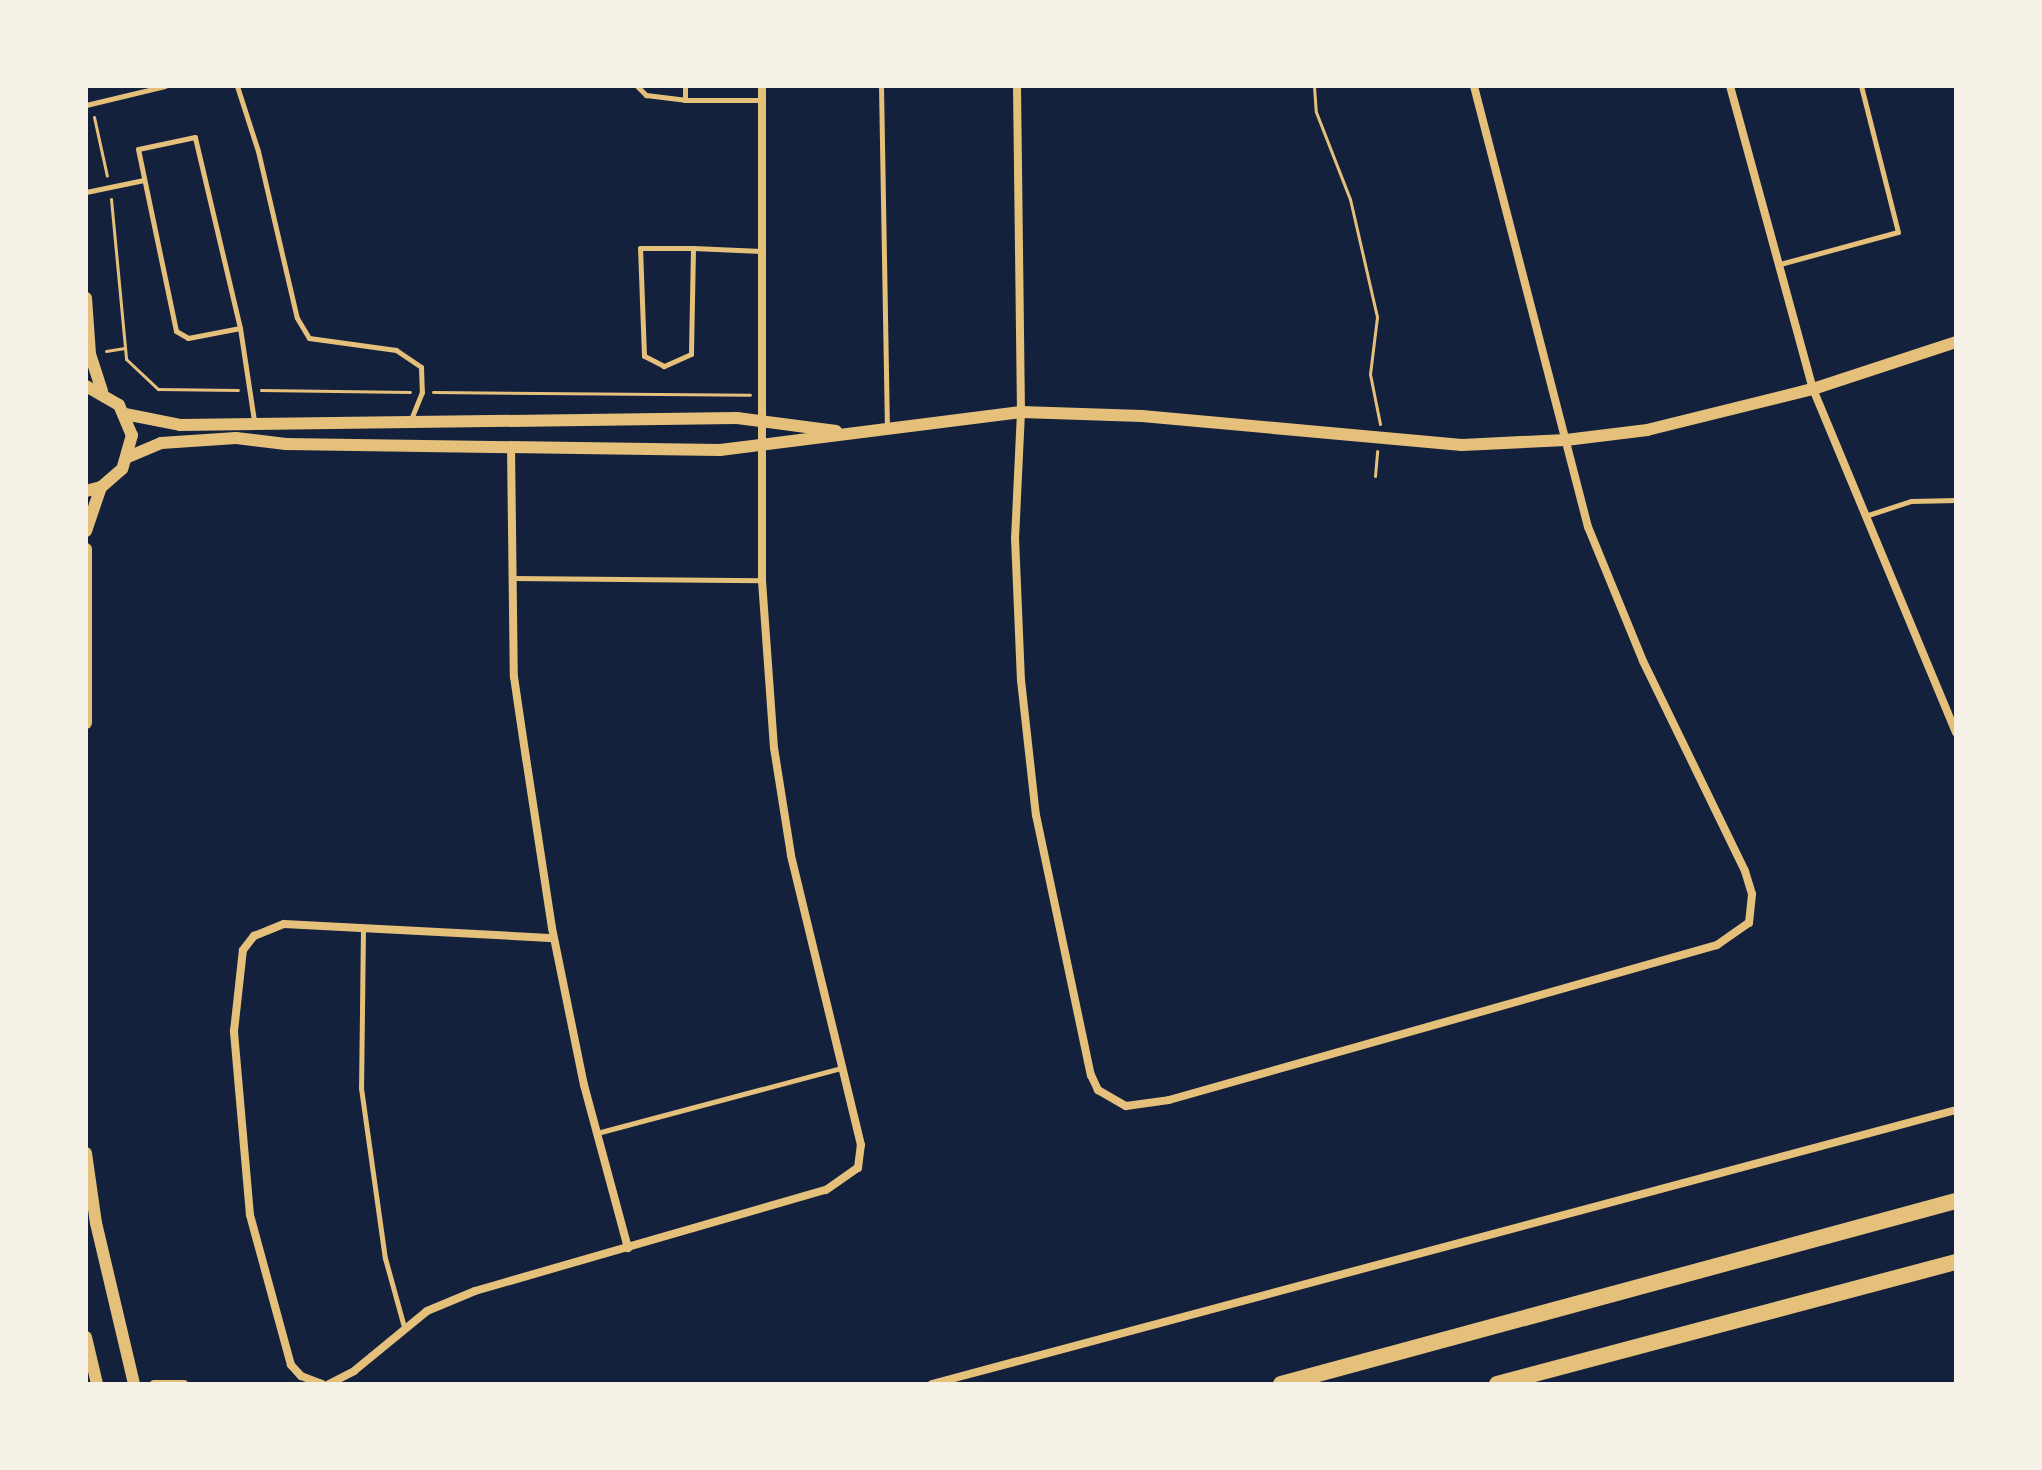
<!DOCTYPE html>
<html>
<head>
<meta charset="utf-8">
<style>
  body { margin:0 }
  #map { position:relative; width:2042px; height:1470px; overflow:hidden; background:#14213d; font-family:"Titillium Web",sans-serif }
  div>[style] { position:absolute }
  .path>* { height:3px; margin:-1.5px; padding:0 1.5px; transform-origin:1.5px; border-radius:1.5px; background:#e5c07b }
  .service>* { height:5px; margin:-2.5px; padding:0 2.5px; transform-origin:2.5px; border-radius:2.5px; background:#e5c07b }
  .minor>* { height:8px; margin:-4px; padding:0 4px; transform-origin:4px; border-radius:4px; background:#e5c07b }
  .tertiary>* { height:12px; margin:-6px; padding:0 6px; transform-origin:6px; border-radius:6px; background:#e5c07b }
  .primary>* { height:16px; margin:-8px; padding:0 8px; transform-origin:8px; border-radius:8px; background:#e5c07b }
  span { translate:-50% -50%; white-space:nowrap; text-align:center; line-height:1.15; -webkit-text-stroke:8px #f6f1e7; paint-order:stroke }
  .frame { position:absolute; inset:0; border:88px solid #f6f1e7; pointer-events:none }
</style>
</head>
<body>
<div id="map">
  <div class="path">
    <div style="left:1314px;top:86px;width:26px;rotate:86deg"></div>
    <div style="left:1316px;top:112px;width:93px;rotate:68.7deg"></div>
    <div style="left:1350px;top:199px;width:121px;rotate:77.1deg"></div>
    <div style="left:1377px;top:317px;width:57px;rotate:97deg"></div>
    <div style="left:1370px;top:374px;width:51px;rotate:78.7deg"></div>
    <div style="left:94px;top:117px;width:60px;rotate:77.6deg"></div>
    <div style="left:111px;top:199px;width:161px;rotate:84.6deg"></div>
    <div style="left:126px;top:359px;width:44px;rotate:43.2deg"></div>
    <div style="left:158px;top:389px;width:80px;rotate:0.7deg"></div>
    <div style="left:106px;top:351px;width:19px;rotate:-9deg"></div>
    <div style="left:261px;top:390px;width:149px;rotate:0.8deg"></div>
    <div style="left:433px;top:392px;width:317px;rotate:0.5deg"></div>
    <div style="left:1375px;top:476px;width:25px;rotate:-85deg"></div>
  </div>
  <div class="service">
    <div style="left:237px;top:86px;width:68px;rotate:72.1deg"></div>
    <div style="left:258px;top:151px;width:171px;rotate:76.9deg"></div>
    <div style="left:297px;top:318px;width:23px;rotate:59deg"></div>
    <div style="left:309px;top:338px;width:88px;rotate:7.9deg"></div>
    <div style="left:396px;top:350px;width:30px;rotate:34deg"></div>
    <div style="left:421px;top:367px;width:25px;rotate:88deg"></div>
    <div style="left:422px;top:392px;width:29px;rotate:112deg"></div>
    <div style="left:637px;top:86px;width:13px;rotate:45deg"></div>
    <div style="left:646px;top:95px;width:39px;rotate:7deg"></div>
    <div style="left:685px;top:100px;width:77px"></div>
    <div style="left:685px;top:86px;width:14px;rotate:90deg"></div>
    <div style="left:881px;top:86px;width:340px;rotate:89deg"></div>
    <div style="left:86px;top:105px;width:81px;rotate:-13.5deg"></div>
    <div style="left:86px;top:192px;width:59px;rotate:-11.7deg"></div>
    <div style="left:693px;top:248px;width:106px;rotate:91.1deg"></div>
    <div style="left:691px;top:354px;width:30px;rotate:156deg"></div>
    <div style="left:664px;top:366px;width:22px;rotate:-153deg"></div>
    <div style="left:644px;top:356px;width:108px;rotate:-92.1deg"></div>
    <div style="left:640px;top:248px;width:53px"></div>
    <div style="left:693px;top:248px;width:68px;rotate:2.5deg"></div>
    <div style="left:1780px;top:264px;width:122px;rotate:-15.2deg"></div>
    <div style="left:1898px;top:232px;width:151px;rotate:-104.2deg"></div>
    <div style="left:240px;top:328px;width:196px;rotate:-103.3deg"></div>
    <div style="left:195px;top:137px;width:58px;rotate:168.1deg"></div>
    <div style="left:138px;top:149px;width:186px;rotate:78.2deg"></div>
    <div style="left:176px;top:331px;width:14px;rotate:30deg"></div>
    <div style="left:188px;top:338px;width:53px;rotate:-10.9deg"></div>
    <div style="left:240px;top:328px;width:94px;rotate:81.4deg"></div>
    <div style="left:1865px;top:516px;width:48px;rotate:-18.1deg"></div>
    <div style="left:1911px;top:501px;width:45px;rotate:-1.3deg"></div>
    <div style="left:512px;top:578px;width:250px;rotate:0.5deg"></div>
    <div style="left:363px;top:928px;width:160px;rotate:90.7deg"></div>
    <div style="left:361px;top:1088px;width:172px;rotate:82deg"></div>
    <div style="left:385px;top:1258px;width:72px;rotate:74.6deg"></div>
    <div style="left:597px;top:1133px;width:253px;rotate:-14.9deg"></div>
  </div>
  <div class="minor">
    <div style="left:1017px;top:86px;width:326px;rotate:89.3deg"></div>
    <div style="left:1021px;top:412px;width:126px;rotate:92.7deg"></div>
    <div style="left:1015px;top:538px;width:142px;rotate:87.6deg"></div>
    <div style="left:1021px;top:680px;width:136px;rotate:83.7deg"></div>
    <div style="left:1036px;top:815px;width:266px;rotate:78.1deg"></div>
    <div style="left:1091px;top:1075px;width:17px;rotate:65deg"></div>
    <div style="left:1098px;top:1090px;width:32px;rotate:30deg"></div>
    <div style="left:1126px;top:1106px;width:43px;rotate:-7.9deg"></div>
    <div style="left:1169px;top:1100px;width:569px;rotate:-15.79deg"></div>
    <div style="left:1717px;top:945px;width:39px;rotate:-35deg"></div>
    <div style="left:1749px;top:923px;width:29px;rotate:-84deg"></div>
    <div style="left:1752px;top:894px;width:24px;rotate:-107deg"></div>
    <div style="left:1745px;top:871px;width:233px;rotate:-115.9deg"></div>
    <div style="left:1643px;top:661px;width:145px;rotate:-112.3deg"></div>
    <div style="left:1588px;top:527px;width:455px;rotate:-104.5deg"></div>
    <div style="left:1730px;top:86px;width:314px;rotate:74.7deg"></div>
    <div style="left:1813px;top:389px;width:372px;rotate:67.4deg"></div>
    <div style="left:511px;top:447px;width:230px;rotate:89.3deg"></div>
    <div style="left:514px;top:677px;width:82px;rotate:81.6deg"></div>
    <div style="left:526px;top:758px;width:172px;rotate:81.3deg"></div>
    <div style="left:552px;top:928px;width:160px;rotate:78.5deg"></div>
    <div style="left:584px;top:1085px;width:169px;rotate:74.9deg"></div>
    <div style="left:154px;top:1384px;width:30px"></div>
    <div style="left:322px;top:1384px;width:22px;rotate:-159deg"></div>
    <div style="left:301px;top:1376px;width:15px;rotate:-132deg"></div>
    <div style="left:291px;top:1365px;width:156px;rotate:-105.3deg"></div>
    <div style="left:250px;top:1215px;width:185px;rotate:-95deg"></div>
    <div style="left:234px;top:1031px;width:81px;rotate:-83.7deg"></div>
    <div style="left:243px;top:950px;width:18px;rotate:-52deg"></div>
    <div style="left:254px;top:936px;width:32px;rotate:-22deg"></div>
    <div style="left:284px;top:924px;width:270px;rotate:3deg"></div>
    <div style="left:329px;top:1384px;width:28px;rotate:-27deg"></div>
    <div style="left:354px;top:1371px;width:94px;rotate:-39.4deg"></div>
    <div style="left:427px;top:1311px;width:52px;rotate:-22.6deg"></div>
    <div style="left:475px;top:1291px;width:365px;rotate:-16.1deg"></div>
    <div style="left:826px;top:1190px;width:39px;rotate:-35deg"></div>
    <div style="left:858px;top:1168px;width:23px;rotate:-83deg"></div>
    <div style="left:861px;top:1145px;width:298px;rotate:-103.6deg"></div>
    <div style="left:791px;top:855px;width:108px;rotate:-99deg"></div>
    <div style="left:774px;top:748px;width:168px;rotate:-94.1deg"></div>
    <div style="left:762px;top:580px;width:494px;rotate:-90deg"></div>
    <div style="left:932px;top:1384px;width:1060px;rotate:-14.98deg"></div>
  </div>
  <div class="tertiary">
    <div style="left:86px;top:298px;width:56px;rotate:85.9deg"></div>
    <div style="left:90px;top:354px;width:39px;rotate:72deg"></div>
    <div style="left:86px;top:386px;width:38px;rotate:30deg"></div>
    <div style="left:119px;top:405px;width:33px;rotate:67deg"></div>
    <div style="left:132px;top:435px;width:35px;rotate:106deg"></div>
    <div style="left:122px;top:469px;width:28px;rotate:139deg"></div>
    <div style="left:101px;top:487px;width:16px;rotate:165deg"></div>
    <div style="left:125px;top:414px;width:56px;rotate:11.3deg"></div>
    <div style="left:180px;top:425px;width:557px;rotate:-0.72deg"></div>
    <div style="left:737px;top:418px;width:100px;rotate:7.5deg"></div>
    <div style="left:128px;top:457px;width:36px;rotate:-23deg"></div>
    <div style="left:161px;top:443px;width:75px;rotate:-3.8deg"></div>
    <div style="left:236px;top:438px;width:50px;rotate:6.8deg"></div>
    <div style="left:286px;top:444px;width:434px;rotate:0.8deg"></div>
    <div style="left:720px;top:450px;width:303px;rotate:-7.2deg"></div>
    <div style="left:1021px;top:412px;width:121px;rotate:1.9deg"></div>
    <div style="left:1142px;top:416px;width:321px;rotate:5.2deg"></div>
    <div style="left:1462px;top:445px;width:104px;rotate:-2.8deg"></div>
    <div style="left:1566px;top:440px;width:82px;rotate:-7deg"></div>
    <div style="left:1647px;top:430px;width:171px;rotate:-13.9deg"></div>
    <div style="left:1813px;top:389px;width:151px;rotate:-18.2deg"></div>
    <div style="left:86px;top:531px;width:46px;rotate:-71.2deg"></div>
    <div style="left:86px;top:549px;width:174px;rotate:90deg"></div>
    <div style="left:86px;top:1153px;width:71px;rotate:81.9deg"></div>
    <div style="left:96px;top:1223px;width:165px;rotate:76.7deg"></div>
    <div style="left:86px;top:1337px;width:48px;rotate:76.8deg"></div>
  </div>
  <div class="primary">
    <div style="left:1281px;top:1384px;width:699px;rotate:-15.17deg"></div>
    <div style="left:1497px;top:1384px;width:475px;rotate:-14.9deg"></div>
  </div>
  <div class="frame"></div>
</div>
</body>
</html>
